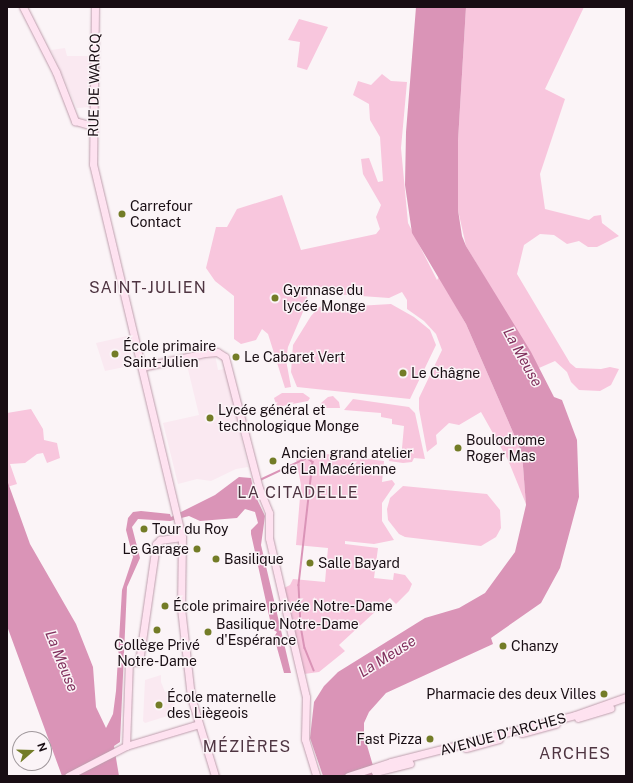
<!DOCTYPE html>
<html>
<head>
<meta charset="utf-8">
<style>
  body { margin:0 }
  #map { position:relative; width:633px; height:783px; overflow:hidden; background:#fbf4f7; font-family:"Public Sans",sans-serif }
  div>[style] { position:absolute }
  .built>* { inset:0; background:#fae9f1 }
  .green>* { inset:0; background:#f8c6dd }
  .water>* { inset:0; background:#da94b7 }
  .stream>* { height:1.5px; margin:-0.75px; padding:0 0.75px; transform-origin:0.75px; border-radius:0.75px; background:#da94b7 }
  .roads { filter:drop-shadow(0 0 1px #be9ead) drop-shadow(0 0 1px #be9ead) }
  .secondary>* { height:7px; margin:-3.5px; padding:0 3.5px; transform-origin:3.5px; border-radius:3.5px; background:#fee2f0 }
  .dots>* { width:11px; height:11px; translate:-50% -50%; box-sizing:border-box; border:2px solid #fbf4f7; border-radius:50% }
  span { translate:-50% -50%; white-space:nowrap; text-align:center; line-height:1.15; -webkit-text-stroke:3px #fbf4f7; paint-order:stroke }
  .street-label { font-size:14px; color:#180d13 }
  .poi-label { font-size:14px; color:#180d13 }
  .left { translate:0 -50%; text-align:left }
  .right { translate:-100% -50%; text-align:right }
  .water-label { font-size:15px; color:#82315e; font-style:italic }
  .quarter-label { font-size:16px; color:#4f3542; letter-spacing:1px }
  .frame { position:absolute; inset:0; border:8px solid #180d13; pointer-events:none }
  .north { position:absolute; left:12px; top:731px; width:40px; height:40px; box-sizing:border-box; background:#fbf4f7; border:1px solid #a0989c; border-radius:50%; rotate:70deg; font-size:11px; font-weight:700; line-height:16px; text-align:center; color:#180d13 }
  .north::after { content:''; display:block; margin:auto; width:14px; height:18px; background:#737c27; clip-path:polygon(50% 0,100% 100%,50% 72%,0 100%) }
</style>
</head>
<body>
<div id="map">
  <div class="built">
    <div style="clip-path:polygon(65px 48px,67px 56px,90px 56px,90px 107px,77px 108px,51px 50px)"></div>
    <div style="clip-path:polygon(127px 336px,134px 365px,105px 371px,96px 343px)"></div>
    <div style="clip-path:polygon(215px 355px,218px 370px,225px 369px,248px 467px,236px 469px,211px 481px,197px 479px,178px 484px,163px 423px,199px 415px,186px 361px)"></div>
    <div style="clip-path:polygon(161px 675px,161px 682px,165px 692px,170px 690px,177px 713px,145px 723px,143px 721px,145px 680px)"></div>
  </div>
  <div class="green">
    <div style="clip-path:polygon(466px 7px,584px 7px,545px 89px,565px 99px,540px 174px,545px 209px,589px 220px,594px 216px,601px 215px,602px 223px,619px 236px,597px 247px,588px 247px,579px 241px,567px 244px,554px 235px,540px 234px,524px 245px,517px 274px,570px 363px,576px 368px,601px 369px,610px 367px,619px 369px,611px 385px,600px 391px,579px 390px,571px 382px,567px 372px,555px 361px,539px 368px,466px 246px,458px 210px,458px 141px)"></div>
    <div style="clip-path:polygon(299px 19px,328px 27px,307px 70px,297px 67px,300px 42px,288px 40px)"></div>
    <div style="clip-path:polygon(382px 74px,391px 81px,407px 82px,401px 148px,408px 223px,437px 280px,439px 277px,466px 324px,522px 453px,526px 504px,508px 460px,481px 412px,459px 425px,449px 423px,436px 435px,437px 444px,427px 452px,419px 409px,419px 398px,442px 350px,436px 334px,424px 321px,407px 309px,407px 300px,402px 292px,389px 298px,305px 292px,308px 300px,288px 347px,286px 360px,291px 387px,285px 388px,268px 334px,262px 329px,256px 340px,241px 344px,234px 339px,234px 296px,215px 281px,206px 268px,216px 227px,227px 227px,237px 209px,282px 195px,301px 250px,376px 234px,380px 229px,376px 217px,381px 205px,363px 174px,361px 159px,369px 158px,378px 182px,383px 181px,380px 137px,370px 120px,369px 104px,353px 95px,358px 81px,371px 85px)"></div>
    <div style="clip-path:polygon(331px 304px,357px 306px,391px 304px,414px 317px,430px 330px,436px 345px,410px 399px,297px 387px,291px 372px,293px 345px,311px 316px,319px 307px)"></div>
    <div style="clip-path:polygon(282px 393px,303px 393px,310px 398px,308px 401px,277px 407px,274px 398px)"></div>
    <div style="clip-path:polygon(333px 396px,339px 402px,340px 408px,325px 408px,324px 414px,318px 413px,321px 403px,328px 397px)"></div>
    <div style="clip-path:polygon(353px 399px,409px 407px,415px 413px,425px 459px,414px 458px,412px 462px,403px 463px,389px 461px,389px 457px,401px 459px,404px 426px,392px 424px,392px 419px,381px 417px,381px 413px,344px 410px)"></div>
    <div style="clip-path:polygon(31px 409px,43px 429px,44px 440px,57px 443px,60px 458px,47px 463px,43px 453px,37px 454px,25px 463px,10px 464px,17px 484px,7px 487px,7px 413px)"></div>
    <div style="clip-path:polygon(310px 452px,384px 461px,382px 482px,392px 480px,395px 484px,382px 503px,382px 521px,394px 540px,374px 544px,345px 541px,345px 544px,378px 548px,374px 578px,393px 580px,394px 573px,405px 575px,412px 584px,409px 591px,396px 604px,390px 598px,339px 645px,345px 651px,319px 672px,304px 674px,284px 588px,290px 585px,293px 579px,325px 582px,328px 548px,296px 545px,301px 485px,296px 459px)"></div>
    <div style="clip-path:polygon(403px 486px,487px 494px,500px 510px,501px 528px,496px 537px,481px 546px,405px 537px,399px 534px,388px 520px,387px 509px,390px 498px)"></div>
  </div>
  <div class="water">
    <div style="clip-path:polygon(416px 7px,466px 7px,458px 141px,458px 210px,462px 236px,466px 246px,531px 352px,554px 397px,562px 400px,577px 440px,579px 497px,560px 568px,541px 603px,491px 638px,493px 644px,386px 693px,369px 712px,364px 723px,364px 735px,376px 776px,323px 776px,310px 738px,314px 702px,324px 686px,338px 672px,425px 618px,459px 608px,485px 593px,515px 552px,526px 505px,522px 453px,466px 324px,412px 233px,405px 185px,406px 132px)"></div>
    <div style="clip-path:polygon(239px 477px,251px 478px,254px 493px,265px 516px,261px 545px,291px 673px,284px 673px,274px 637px,277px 632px,272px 629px,251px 534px,251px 530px,258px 523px,255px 512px,245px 509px,237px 518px,200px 521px,189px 516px,170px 521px,138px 519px,132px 527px,140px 558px,127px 587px,120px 742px,114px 746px,119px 776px,62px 776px,7px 626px,7px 480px,30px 544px,76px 624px,93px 667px,96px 707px,106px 728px,113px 714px,116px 691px,122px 590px,133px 557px,126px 530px,128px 518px,133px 512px,141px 511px,170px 514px,171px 517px,215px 495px)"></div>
  </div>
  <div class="stream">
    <div style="left:260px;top:480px;width:52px;rotate:-25.1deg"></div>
    <div style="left:307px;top:458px;width:7px;rotate:34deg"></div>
    <div style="left:313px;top:462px;width:124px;rotate:96.5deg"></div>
    <div style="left:299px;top:585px;width:41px;rotate:87.2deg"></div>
    <div style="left:301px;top:626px;width:22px;rotate:80deg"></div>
    <div style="left:305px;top:648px;width:24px;rotate:68deg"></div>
    <div style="left:280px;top:625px;width:6px"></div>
    <div style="left:293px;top:625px;width:8px;rotate:7deg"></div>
  </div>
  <div class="roads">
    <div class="secondary">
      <div style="left:23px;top:7px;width:73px;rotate:63.1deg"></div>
      <div style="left:56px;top:72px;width:53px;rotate:68.8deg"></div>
      <div style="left:75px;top:121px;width:19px;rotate:16deg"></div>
      <div style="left:95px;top:7px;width:157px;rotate:90.7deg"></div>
      <div style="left:93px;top:164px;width:383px;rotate:76.6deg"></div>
      <div style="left:182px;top:537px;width:71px;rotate:90.8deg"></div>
      <div style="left:181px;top:608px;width:90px;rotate:83.6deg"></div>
      <div style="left:191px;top:697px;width:83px;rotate:73.1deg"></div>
      <div style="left:142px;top:367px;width:65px;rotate:-12.5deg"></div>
      <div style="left:205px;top:353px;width:12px;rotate:-5deg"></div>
      <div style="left:217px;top:352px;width:9px;rotate:32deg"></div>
      <div style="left:225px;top:357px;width:135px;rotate:75.5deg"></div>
      <div style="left:259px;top:488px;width:27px;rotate:68deg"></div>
      <div style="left:269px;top:513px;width:25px;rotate:90deg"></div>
      <div style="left:269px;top:538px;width:163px;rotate:76.9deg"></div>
      <div style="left:306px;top:697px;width:42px;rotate:91.4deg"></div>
      <div style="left:305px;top:739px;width:39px;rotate:73deg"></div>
      <div style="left:578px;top:718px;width:34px;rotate:-17deg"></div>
      <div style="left:522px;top:733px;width:35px;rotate:-15deg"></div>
      <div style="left:126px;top:746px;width:84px;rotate:-88deg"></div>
      <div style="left:129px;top:662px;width:10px"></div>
      <div style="left:139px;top:662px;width:119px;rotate:-81.8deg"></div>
      <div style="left:156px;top:544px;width:6px;rotate:-45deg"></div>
      <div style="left:160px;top:540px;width:22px;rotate:-8deg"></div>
      <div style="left:466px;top:748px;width:34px;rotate:-15deg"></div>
      <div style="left:375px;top:772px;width:36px;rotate:-14deg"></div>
      <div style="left:68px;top:776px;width:65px;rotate:-27.3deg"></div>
      <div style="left:126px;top:746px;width:76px;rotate:-16.8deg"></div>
      <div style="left:348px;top:776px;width:45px;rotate:-18deg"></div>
      <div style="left:391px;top:762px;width:190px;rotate:-14.3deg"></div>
      <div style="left:575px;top:715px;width:54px;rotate:-19.4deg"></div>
    </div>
  </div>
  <div class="dots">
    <div style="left:122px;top:214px;background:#737c27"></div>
    <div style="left:275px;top:298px;background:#737c27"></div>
    <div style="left:115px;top:354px;background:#737c27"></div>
    <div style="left:236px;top:357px;background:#737c27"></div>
    <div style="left:403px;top:373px;background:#737c27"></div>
    <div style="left:210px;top:418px;background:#737c27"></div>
    <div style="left:458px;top:448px;background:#737c27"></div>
    <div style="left:273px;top:461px;background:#737c27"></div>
    <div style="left:144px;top:529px;background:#737c27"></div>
    <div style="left:197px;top:549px;background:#737c27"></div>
    <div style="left:216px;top:559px;background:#737c27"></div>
    <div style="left:310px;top:563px;background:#737c27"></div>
    <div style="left:165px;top:606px;background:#737c27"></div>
    <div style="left:157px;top:630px;background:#737c27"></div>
    <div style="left:208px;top:632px;background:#737c27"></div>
    <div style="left:503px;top:646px;background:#737c27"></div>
    <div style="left:604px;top:694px;background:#737c27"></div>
    <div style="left:159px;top:705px;background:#737c27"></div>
    <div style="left:430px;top:739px;background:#737c27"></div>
  </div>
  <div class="street-label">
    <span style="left:94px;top:85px;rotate:-89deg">RUE DE WARCQ</span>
    <span style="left:503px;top:734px;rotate:-15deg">AVENUE D'ARCHES</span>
  </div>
  <div class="poi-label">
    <span class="left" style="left:130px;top:214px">Carrefour<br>Contact</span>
    <span class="left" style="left:283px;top:298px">Gymnase du<br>lycée Monge</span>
    <span class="left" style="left:123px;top:354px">École primaire<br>Saint-Julien</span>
    <span class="left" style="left:244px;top:357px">Le Cabaret Vert</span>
    <span class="left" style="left:411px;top:373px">Le Châgne</span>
    <span class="left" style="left:218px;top:418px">Lycée général et<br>technologique Monge</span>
    <span class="left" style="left:466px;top:448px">Boulodrome<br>Roger Mas</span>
    <span class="left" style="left:281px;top:461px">Ancien grand atelier<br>de La Macérienne</span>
    <span class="left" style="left:152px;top:529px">Tour du Roy</span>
    <span class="right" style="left:189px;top:549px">Le Garage</span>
    <span class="left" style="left:224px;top:559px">Basilique</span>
    <span class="left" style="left:318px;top:563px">Salle Bayard</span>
    <span class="left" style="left:173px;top:606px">École primaire privée Notre-Dame</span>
    <span class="left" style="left:216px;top:632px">Basilique Notre-Dame<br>d'Espérance</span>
    <span style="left:157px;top:653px">Collège Privé<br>Notre-Dame</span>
    <span class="left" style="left:511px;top:646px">Chanzy</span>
    <span class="right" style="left:596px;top:694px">Pharmacie des deux Villes</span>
    <span class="left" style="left:167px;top:705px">École maternelle<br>des Liègeois</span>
    <span class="right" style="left:422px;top:739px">Fast Pizza</span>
  </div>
  <div class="water-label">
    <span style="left:523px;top:357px;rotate:61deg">La Meuse</span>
    <span style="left:387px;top:656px;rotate:-32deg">La Meuse</span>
    <span style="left:62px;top:661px;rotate:68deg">La Meuse</span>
  </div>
  <div class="quarter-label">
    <span style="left:148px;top:288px">SAINT-JULIEN</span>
    <span style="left:298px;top:493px">LA CITADELLE</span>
    <span style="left:247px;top:747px">MÉZIÈRES</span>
    <span style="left:575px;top:754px">ARCHES</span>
  </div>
  <div class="frame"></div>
  <div class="north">N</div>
</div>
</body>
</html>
